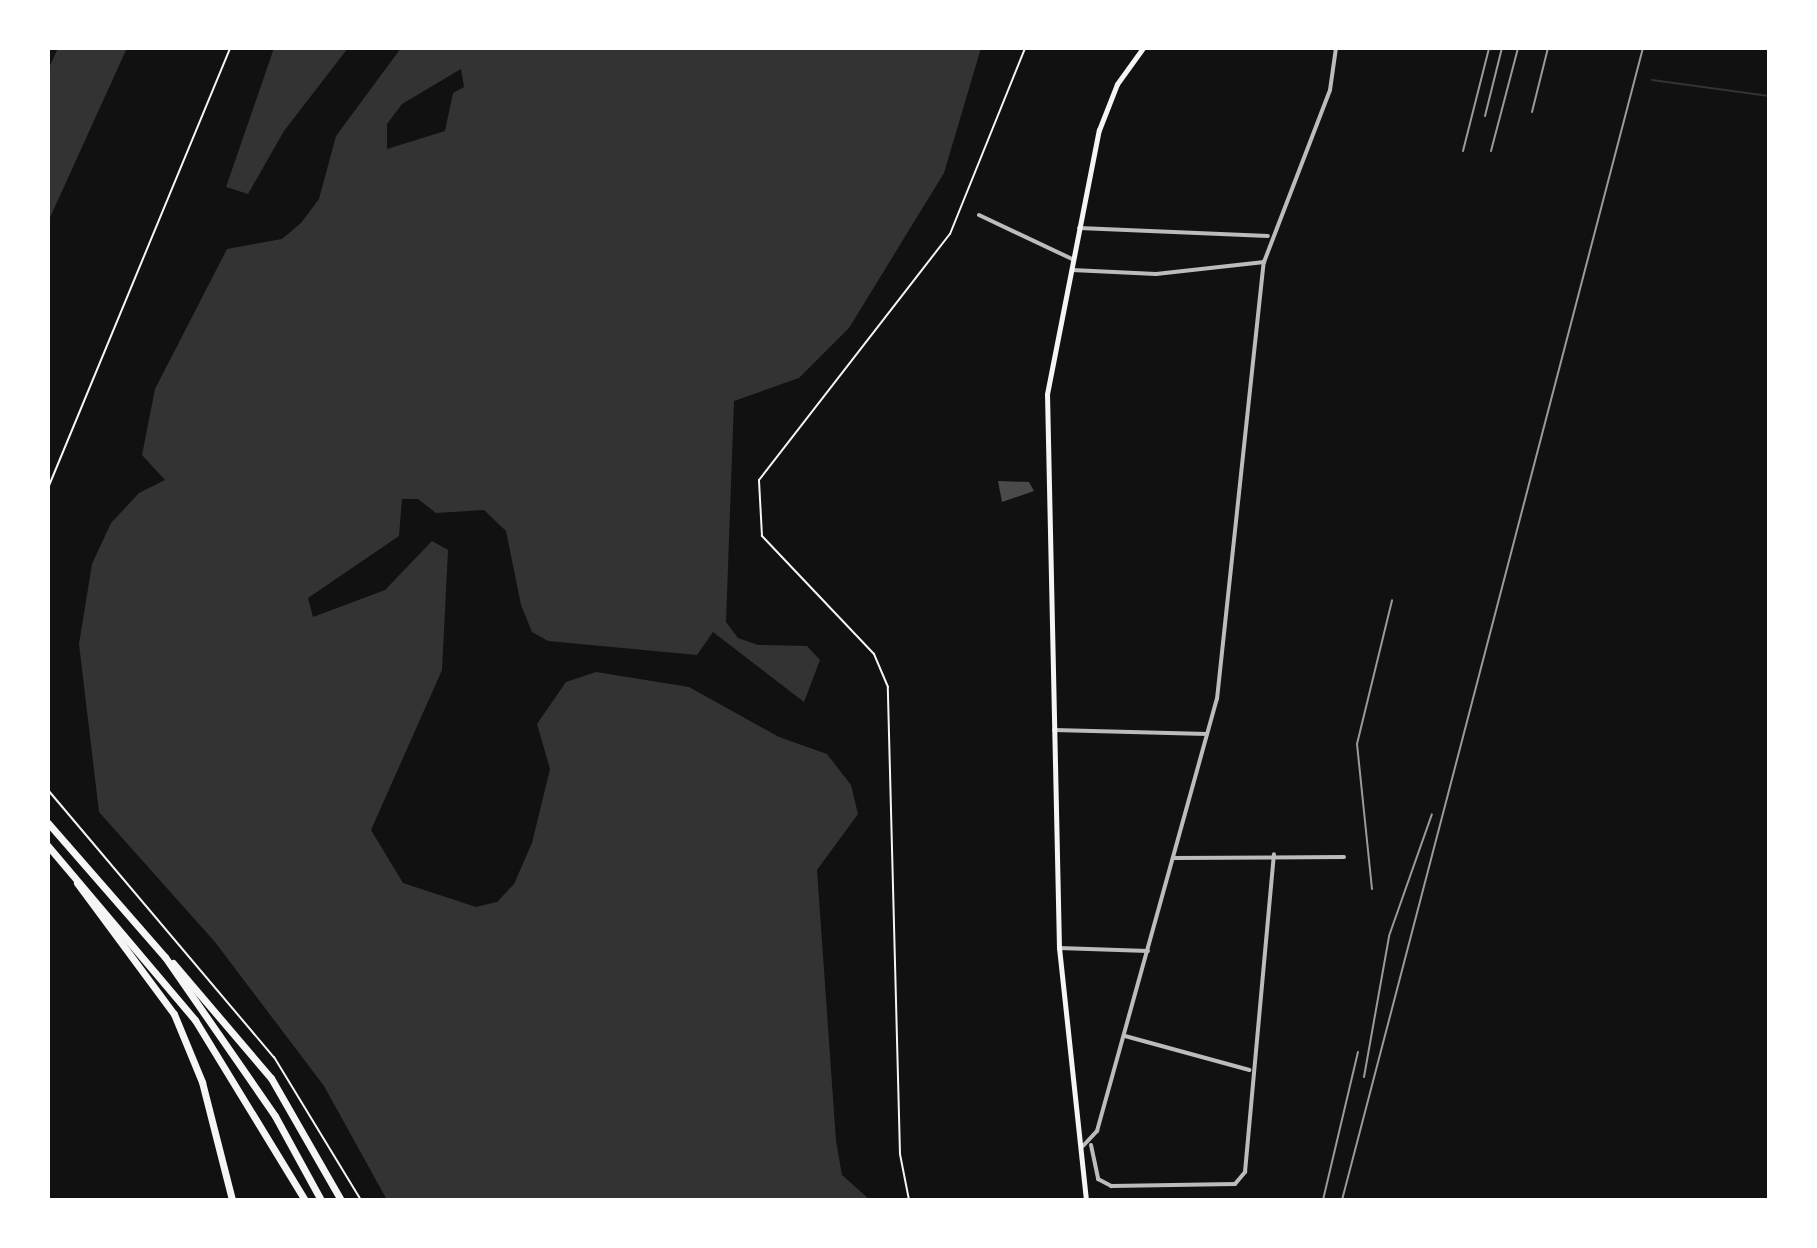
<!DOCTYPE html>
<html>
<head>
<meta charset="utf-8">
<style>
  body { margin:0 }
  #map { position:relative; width:1817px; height:1248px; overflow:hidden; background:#111; font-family:"Golos Text",sans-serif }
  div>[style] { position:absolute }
  .water>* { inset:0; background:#333 }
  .stream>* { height:2px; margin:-1px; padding:0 1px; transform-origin:1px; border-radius:1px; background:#333 }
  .building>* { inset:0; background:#4a4a4a }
  .path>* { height:2px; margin:-1px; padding:0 1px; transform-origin:1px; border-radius:1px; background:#f5f5f5 }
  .minor>* { height:4px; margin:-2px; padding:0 2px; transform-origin:2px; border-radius:2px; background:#bcbcbc }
  .secondary>* { height:5px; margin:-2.5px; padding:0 2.5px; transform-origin:2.5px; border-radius:2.5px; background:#f5f5f5 }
  .motorway>* { height:7px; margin:-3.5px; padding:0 3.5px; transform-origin:3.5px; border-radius:3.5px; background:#f5f5f5 }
  .rail>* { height:2px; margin:-1px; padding:0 1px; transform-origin:1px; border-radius:1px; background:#9a9a9a }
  span { translate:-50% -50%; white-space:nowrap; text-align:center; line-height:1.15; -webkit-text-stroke:8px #fff; paint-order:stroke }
  .frame { position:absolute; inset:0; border:50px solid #fff; pointer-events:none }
</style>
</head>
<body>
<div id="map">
  <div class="water">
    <div style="clip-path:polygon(58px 48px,127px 48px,48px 222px,48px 70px)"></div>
    <div style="clip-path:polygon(274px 48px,348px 48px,284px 131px,248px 194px,226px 187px)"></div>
    <div style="clip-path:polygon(evenodd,401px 48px,981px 48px,944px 173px,849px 328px,799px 378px,734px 401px,726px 622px,738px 638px,758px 645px,807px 646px,820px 660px,804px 702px,713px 632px,697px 655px,548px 641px,532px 632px,521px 605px,506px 531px,484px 510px,436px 513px,418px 499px,402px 499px,399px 536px,308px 598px,313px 617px,385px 590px,432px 541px,448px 550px,442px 670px,371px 830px,403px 883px,476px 907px,497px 902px,514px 884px,532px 843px,550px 769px,537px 724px,566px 682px,596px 672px,689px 687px,779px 737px,827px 754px,851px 785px,858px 814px,817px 870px,836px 1141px,842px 1175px,870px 1200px,387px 1200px,324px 1086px,215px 942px,99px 812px,79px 644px,92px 564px,111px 523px,139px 493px,165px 480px,142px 455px,155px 389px,227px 249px,282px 239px,301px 223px,319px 199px,336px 136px,401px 48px,461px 69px,464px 87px,453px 93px,445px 131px,387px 149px,387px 124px,402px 104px,461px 69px)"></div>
  </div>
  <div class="stream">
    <div style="left:1652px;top:80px;width:118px;rotate:7.8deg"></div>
  </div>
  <div class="building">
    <div style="clip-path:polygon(998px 481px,1029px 482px,1034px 491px,1002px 502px)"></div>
  </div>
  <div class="path">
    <div style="left:48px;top:488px;width:476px;rotate:-67.5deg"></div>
    <div style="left:48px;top:790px;width:350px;rotate:49.8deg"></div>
    <div style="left:274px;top:1057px;width:167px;rotate:58.7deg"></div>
    <div style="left:909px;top:1200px;width:47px;rotate:-101.1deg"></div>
    <div style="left:900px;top:1154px;width:467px;rotate:-91.5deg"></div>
    <div style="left:888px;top:687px;width:36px;rotate:-113deg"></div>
    <div style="left:874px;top:654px;width:163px;rotate:-133.5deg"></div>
    <div style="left:762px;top:536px;width:56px;rotate:-93.1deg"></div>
    <div style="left:759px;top:480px;width:311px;rotate:-52.2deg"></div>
    <div style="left:950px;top:234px;width:201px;rotate:-68deg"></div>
  </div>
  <div class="minor">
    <div style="left:979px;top:215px;width:103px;rotate:25.3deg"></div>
    <div style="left:1079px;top:228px;width:189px;rotate:2.4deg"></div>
    <div style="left:1072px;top:270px;width:84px;rotate:2.7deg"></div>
    <div style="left:1156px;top:274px;width:109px;rotate:-6.3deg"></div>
    <div style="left:1054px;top:730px;width:153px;rotate:1.5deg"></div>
    <div style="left:1174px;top:858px;width:170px;rotate:-0.3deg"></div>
    <div style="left:1059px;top:948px;width:89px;rotate:1.9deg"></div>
    <div style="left:1125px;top:1036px;width:129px;rotate:15.3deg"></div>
    <div style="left:1091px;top:1145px;width:35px;rotate:78deg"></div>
    <div style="left:1098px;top:1179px;width:15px;rotate:28deg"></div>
    <div style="left:1111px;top:1186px;width:124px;rotate:-0.9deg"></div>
    <div style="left:1235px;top:1184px;width:16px;rotate:-50deg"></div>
    <div style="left:1245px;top:1172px;width:319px;rotate:-84.8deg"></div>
    <div style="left:1083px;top:1146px;width:21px;rotate:-47deg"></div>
    <div style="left:1097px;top:1131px;width:448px;rotate:-74.5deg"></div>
    <div style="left:1217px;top:699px;width:440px;rotate:-83.9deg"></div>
    <div style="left:1264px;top:262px;width:184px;rotate:-69deg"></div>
    <div style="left:1330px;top:90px;width:42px;rotate:-81.9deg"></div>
  </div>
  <div class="secondary">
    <div style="left:1086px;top:1200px;width:253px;rotate:-96.1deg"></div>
    <div style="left:1059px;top:948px;width:554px;rotate:-91.24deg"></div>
    <div style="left:1047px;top:394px;width:269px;rotate:-78.9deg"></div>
    <div style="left:1099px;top:130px;width:49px;rotate:-68.6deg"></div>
    <div style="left:1117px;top:84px;width:44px;rotate:-54.2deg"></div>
  </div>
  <div class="motorway">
    <div style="left:48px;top:823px;width:178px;rotate:48.9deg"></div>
    <div style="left:165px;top:957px;width:193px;rotate:55.3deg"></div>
    <div style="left:275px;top:1116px;width:96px;rotate:61.3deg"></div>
    <div style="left:48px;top:846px;width:228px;rotate:49.8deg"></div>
    <div style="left:195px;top:1020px;width:211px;rotate:58.6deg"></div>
    <div style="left:77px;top:883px;width:163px;rotate:53.5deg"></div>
    <div style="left:174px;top:1014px;width:74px;rotate:67.6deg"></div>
    <div style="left:202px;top:1082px;width:122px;rotate:75.7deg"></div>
    <div style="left:173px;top:963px;width:151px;rotate:49.6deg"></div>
    <div style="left:271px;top:1078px;width:141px;rotate:60.2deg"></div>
  </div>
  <div class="rail">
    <div style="left:1532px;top:112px;width:66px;rotate:-76deg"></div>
    <div style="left:1485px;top:116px;width:70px;rotate:-76deg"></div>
    <div style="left:1463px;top:151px;width:106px;rotate:-75.8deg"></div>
    <div style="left:1491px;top:151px;width:106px;rotate:-75.3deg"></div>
    <div style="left:1372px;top:889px;width:146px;rotate:-95.9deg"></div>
    <div style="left:1357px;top:744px;width:148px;rotate:-76.3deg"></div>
    <div style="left:1364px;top:1077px;width:143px;rotate:-79.9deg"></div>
    <div style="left:1389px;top:936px;width:129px;rotate:-70.6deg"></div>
    <div style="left:1323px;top:1200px;width:152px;rotate:-76.7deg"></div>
    <div style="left:1342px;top:1200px;width:1191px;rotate:-75.36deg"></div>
  </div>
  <div class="frame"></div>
</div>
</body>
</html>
